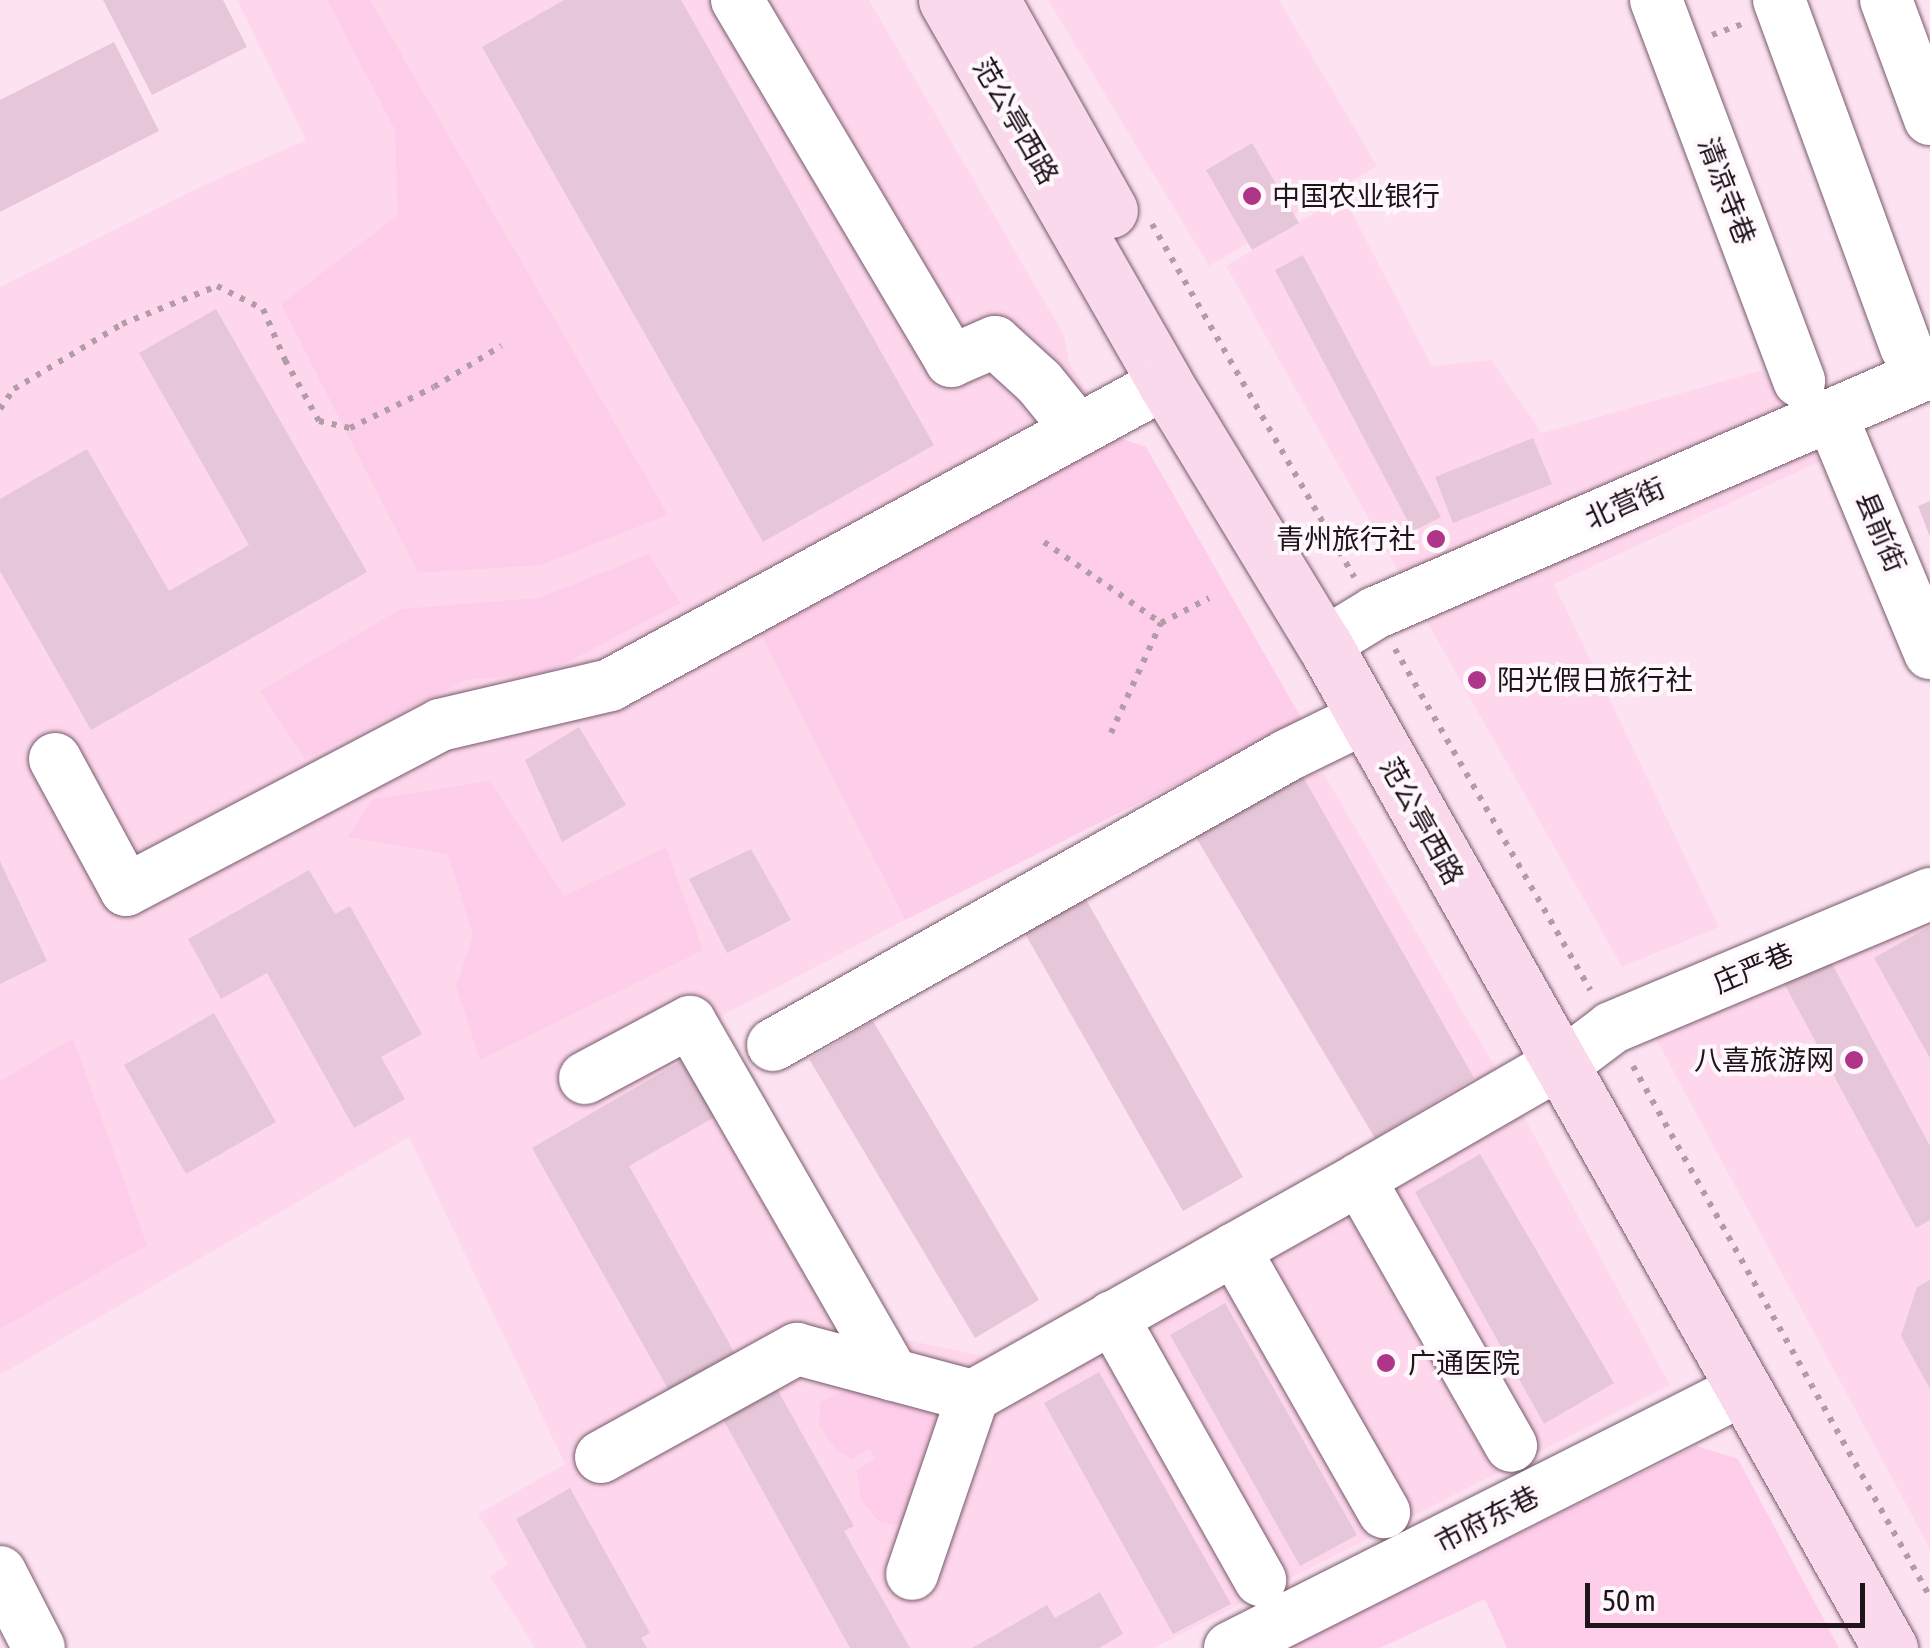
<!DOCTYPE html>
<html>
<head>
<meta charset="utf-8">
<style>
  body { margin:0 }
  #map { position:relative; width:1930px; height:1648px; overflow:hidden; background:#fde3f2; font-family:"Asap Condensed","Noto Sans SC",sans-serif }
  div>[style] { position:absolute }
  .built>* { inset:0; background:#fed7ed }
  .green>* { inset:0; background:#fecde9 }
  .building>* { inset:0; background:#e6c7d9 }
  .path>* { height:6px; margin-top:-3px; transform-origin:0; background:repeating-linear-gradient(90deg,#b19ca8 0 5px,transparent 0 13px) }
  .roads { filter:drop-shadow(0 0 2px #765b6b) drop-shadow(0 0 2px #765b6b) }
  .minor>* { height:52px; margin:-26px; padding:0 26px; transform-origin:26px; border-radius:26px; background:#fff }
  .major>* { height:55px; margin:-27.5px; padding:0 27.5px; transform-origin:27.5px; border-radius:27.5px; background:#fbd9ed }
  .dots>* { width:28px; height:28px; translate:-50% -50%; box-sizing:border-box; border:5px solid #fef7fb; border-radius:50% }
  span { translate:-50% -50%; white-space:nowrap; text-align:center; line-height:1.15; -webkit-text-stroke:8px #fef7fb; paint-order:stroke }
  .street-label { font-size:28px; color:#1f141a }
  .poi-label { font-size:28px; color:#1f141a }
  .left { translate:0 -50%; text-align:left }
  .right { translate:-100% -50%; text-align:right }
  .scale { position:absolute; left:1585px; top:1583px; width:280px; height:45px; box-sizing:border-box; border:5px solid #1f141a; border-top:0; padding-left:12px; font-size:30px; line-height:35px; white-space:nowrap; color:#1f141a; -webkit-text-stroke:8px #fef7fb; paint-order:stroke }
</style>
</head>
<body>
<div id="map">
  <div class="built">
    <div style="clip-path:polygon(237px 0,869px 0,1064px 335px,1070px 365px,1117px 437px,759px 629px,905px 920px,716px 1019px,893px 1337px,1002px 1360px,1374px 1138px,1194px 834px,1301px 773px,1324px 774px,1523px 1115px,1670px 1385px,1154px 1648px,535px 1648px,490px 1576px,508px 1564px,478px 1514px,565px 1464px,409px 1137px,0 1375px,0 287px,202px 186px,306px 140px)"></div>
    <div style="clip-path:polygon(1048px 0,1279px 0,1377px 166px,1209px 266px)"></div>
    <div style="clip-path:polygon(1343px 196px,1432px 366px,1491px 360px,1542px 433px,1762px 370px,1823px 460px,1554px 584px,1719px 927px,1622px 967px,1226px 266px)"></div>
    <div style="clip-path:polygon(1930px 910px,1930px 1549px,1648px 1024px)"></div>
  </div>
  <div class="green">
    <div style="clip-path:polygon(327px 0,370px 0,668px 515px,541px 565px,418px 573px,281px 304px,398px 215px,395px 130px)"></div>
    <div style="clip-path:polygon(1117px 437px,1146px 447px,1303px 721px,905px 920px,758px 629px)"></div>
    <div style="clip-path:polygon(649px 554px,680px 603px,549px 672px,466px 680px,305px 759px,260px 691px,401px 609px,539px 598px)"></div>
    <div style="clip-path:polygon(490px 781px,564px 896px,666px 847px,703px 950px,480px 1060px,456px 986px,473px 936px,448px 854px,348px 837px,373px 799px)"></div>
    <div style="clip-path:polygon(73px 1038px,147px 1245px,0 1329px,0 1081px)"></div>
    <div style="clip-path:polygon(849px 1389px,949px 1410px,902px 1526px,880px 1522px,861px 1501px,857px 1470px,875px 1459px,869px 1449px,851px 1459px,836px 1450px,819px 1425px,820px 1402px)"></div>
    <div style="clip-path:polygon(1696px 1446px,1738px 1459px,1839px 1648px,1507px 1648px,1485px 1599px,1380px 1648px,1288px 1648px)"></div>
  </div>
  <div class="building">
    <div style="clip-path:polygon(103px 0,223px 0,247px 47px,152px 95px)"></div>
    <div style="clip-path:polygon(564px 0,681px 0,934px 445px,763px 542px,482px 47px)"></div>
    <div style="clip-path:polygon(114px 42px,159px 131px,0 212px,0 100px)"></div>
    <div style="clip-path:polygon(1252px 143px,1299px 223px,1252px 250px,1206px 170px)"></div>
    <div style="clip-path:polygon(1303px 255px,1441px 517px,1413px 531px,1275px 270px)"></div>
    <div style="clip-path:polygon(216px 309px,367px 572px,91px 730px,0 571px,0 499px,87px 449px,169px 591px,249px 545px,139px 353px)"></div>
    <div style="clip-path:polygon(1533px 438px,1552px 484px,1453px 523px,1435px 477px)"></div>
    <div style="clip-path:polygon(1930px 501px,1930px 537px,1918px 506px)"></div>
    <div style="clip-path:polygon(579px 727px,626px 805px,562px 842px,525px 760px)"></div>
    <div style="clip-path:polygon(1301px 773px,1474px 1078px,1375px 1138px,1194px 834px)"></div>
    <div style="clip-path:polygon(751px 849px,791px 920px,727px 953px,689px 879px)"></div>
    <div style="clip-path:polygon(0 861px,47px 961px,0 984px)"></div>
    <div style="clip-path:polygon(309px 870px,335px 914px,350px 906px,422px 1034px,381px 1057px,405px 1099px,354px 1128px,267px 973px,221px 999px,188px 939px)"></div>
    <div style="clip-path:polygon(1084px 896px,1243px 1177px,1183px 1211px,1023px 930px)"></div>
    <div style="clip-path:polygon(1930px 926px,1930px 1058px,1874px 958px)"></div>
    <div style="clip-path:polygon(1824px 949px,1930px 1146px,1930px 1220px,1916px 1228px,1779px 974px)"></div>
    <div style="clip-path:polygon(214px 1013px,276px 1122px,186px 1174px,124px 1065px)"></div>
    <div style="clip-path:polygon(873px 1021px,1039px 1300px,975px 1338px,809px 1059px)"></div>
    <div style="clip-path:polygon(688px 1057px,720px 1114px,629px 1166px,737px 1357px,671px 1394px,532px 1148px)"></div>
    <div style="clip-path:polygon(1480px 1154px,1614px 1383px,1544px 1424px,1415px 1192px)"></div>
    <div style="clip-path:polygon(1930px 1280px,1930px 1389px,1901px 1336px,1917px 1287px)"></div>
    <div style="clip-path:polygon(1225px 1303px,1357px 1535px,1300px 1566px,1170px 1335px)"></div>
    <div style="clip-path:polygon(1099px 1372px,1231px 1604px,1173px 1634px,1044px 1403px)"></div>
    <div style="clip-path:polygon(773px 1382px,854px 1526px,844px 1531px,910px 1648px,850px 1648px,719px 1412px)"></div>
    <div style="clip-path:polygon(570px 1488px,650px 1633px,641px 1638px,647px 1648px,587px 1648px,516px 1519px)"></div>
    <div style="clip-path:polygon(1100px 1592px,1123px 1634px,1099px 1648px,972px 1648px,1047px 1605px,1055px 1618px)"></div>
  </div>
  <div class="path">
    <div style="left:1712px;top:35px;width:33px;rotate:-20deg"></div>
    <div style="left:1152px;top:224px;width:407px;rotate:60.2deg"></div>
    <div style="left:0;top:409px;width:24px;rotate:-55deg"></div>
    <div style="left:14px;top:389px;width:126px;rotate:-31deg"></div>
    <div style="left:122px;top:324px;width:102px;rotate:-21.8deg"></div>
    <div style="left:217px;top:286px;width:51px;rotate:26.6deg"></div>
    <div style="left:263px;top:309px;width:56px;rotate:66.7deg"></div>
    <div style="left:285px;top:360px;width:70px;rotate:60.9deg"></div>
    <div style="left:319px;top:421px;width:32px;rotate:13deg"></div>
    <div style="left:350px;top:428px;width:93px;rotate:-26deg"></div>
    <div style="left:434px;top:387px;width:79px;rotate:-31.5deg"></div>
    <div style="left:1044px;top:542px;width:142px;rotate:34.7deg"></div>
    <div style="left:1395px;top:649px;width:393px;rotate:60.2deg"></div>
    <div style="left:1111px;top:733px;width:121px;rotate:-65.6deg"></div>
    <div style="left:1161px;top:623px;width:54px;rotate:-27.5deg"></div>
    <div style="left:1633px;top:1066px;width:608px;rotate:60.78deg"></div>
  </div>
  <div class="roads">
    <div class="minor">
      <div style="left:737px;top:0;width:420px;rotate:59.3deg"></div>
      <div style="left:951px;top:361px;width:48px;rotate:-23.4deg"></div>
      <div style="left:995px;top:342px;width:59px;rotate:42.3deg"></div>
      <div style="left:1039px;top:382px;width:62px;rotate:50.9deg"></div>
      <div style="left:1656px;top:0;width:407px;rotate:69.4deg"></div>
      <div style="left:1779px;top:0;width:370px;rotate:69.9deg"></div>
      <div style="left:1886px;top:0;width:127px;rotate:69.7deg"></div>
      <div style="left:1824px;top:415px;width:17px;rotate:45deg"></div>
      <div style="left:1836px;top:427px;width:245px;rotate:67.4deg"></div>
      <div style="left:1324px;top:644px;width:60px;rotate:-31.3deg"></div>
      <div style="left:1375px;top:613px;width:605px;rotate:-23.47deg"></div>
      <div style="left:55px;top:759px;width:149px;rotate:61.5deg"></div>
      <div style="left:126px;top:890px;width:355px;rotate:-27.7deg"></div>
      <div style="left:440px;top:725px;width:175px;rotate:-13.2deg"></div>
      <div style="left:610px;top:685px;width:632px;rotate:-28.55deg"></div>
      <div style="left:773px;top:1045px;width:591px;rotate:-29.38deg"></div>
      <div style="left:1288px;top:755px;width:85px;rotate:-26deg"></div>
      <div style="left:585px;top:1078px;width:119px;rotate:-28.1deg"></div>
      <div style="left:690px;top:1022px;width:407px;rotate:60.1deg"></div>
      <div style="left:1359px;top:1179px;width:307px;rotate:60.3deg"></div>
      <div style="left:1234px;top:1249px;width:303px;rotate:60.3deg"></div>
      <div style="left:1112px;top:1317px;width:302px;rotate:60.6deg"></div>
      <div style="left:973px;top:1396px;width:443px;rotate:-29.3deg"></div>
      <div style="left:1359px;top:1179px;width:256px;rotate:-30deg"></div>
      <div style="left:1581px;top:1051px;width:38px;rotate:-37deg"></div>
      <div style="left:1611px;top:1028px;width:346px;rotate:-22.8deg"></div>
      <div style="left:601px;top:1457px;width:224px;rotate:-28.9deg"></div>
      <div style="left:797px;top:1349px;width:182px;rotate:15deg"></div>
      <div style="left:973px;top:1396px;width:188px;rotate:108.9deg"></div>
      <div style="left:0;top:1572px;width:85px;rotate:62.8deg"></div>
      <div style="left:1230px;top:1648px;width:576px;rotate:-26.74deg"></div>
    </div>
    <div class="major">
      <div style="left:946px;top:0;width:441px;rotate:60.2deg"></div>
      <div style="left:1165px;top:383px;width:306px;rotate:58.7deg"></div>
      <div style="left:1324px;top:644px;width:1153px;rotate:60.59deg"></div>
      <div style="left:992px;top:0;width:241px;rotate:60.7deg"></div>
    </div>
  </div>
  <div class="dots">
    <div style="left:1252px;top:196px;background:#af3589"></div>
    <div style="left:1436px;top:539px;background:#af3589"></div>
    <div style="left:1477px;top:680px;background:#af3589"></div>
    <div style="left:1854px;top:1060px;background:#af3589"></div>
    <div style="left:1386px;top:1363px;background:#af3589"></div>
  </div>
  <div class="street-label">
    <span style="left:1016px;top:121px;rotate:60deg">范公亭西路</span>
    <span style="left:1727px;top:191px;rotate:69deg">清凉寺巷</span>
    <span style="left:1625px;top:503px;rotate:-24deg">北营街</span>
    <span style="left:1881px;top:532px;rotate:67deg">县前街</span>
    <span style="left:1422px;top:821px;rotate:61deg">范公亭西路</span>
    <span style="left:1753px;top:968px;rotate:-23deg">庄严巷</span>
    <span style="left:1487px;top:1519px;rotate:-27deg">市府东巷</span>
  </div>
  <div class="poi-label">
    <span class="left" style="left:1272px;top:196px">中国农业银行</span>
    <span class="right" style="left:1416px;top:539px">青州旅行社</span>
    <span class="left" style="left:1497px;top:680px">阳光假日旅行社</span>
    <span class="right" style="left:1834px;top:1060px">八喜旅游网</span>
    <span class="left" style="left:1408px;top:1363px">广通医院</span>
  </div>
  <div class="scale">50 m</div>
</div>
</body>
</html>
